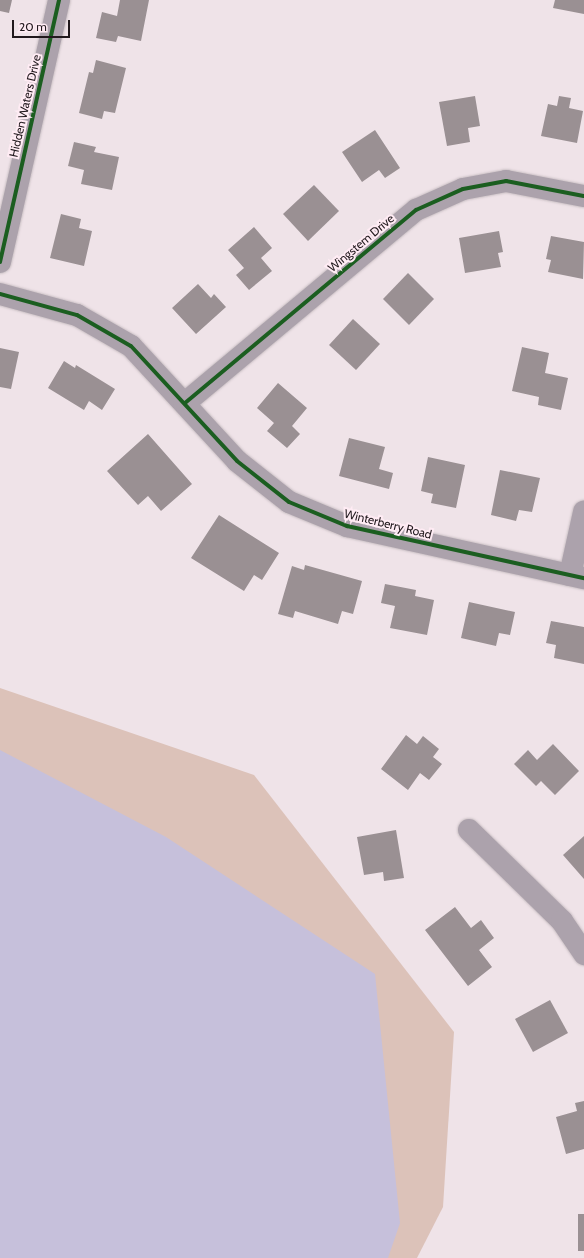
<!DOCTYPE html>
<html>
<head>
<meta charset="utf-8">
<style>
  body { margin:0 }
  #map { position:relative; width:584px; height:1258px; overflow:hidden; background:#efe3e8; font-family:Cabin,sans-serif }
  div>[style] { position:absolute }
  .forest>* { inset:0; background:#dcc2b9 }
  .water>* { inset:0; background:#c6c0db }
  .building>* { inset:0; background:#9a9093 }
  .roads { filter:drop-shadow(0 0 1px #c9bfc3) drop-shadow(0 0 1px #c9bfc3) }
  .minor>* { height:22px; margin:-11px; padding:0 11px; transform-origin:11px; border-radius:11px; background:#aca2ac }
  .cycleway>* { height:4px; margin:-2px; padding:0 2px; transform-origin:2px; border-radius:2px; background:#1b5e20 }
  span { translate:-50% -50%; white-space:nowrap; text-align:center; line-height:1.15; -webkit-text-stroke:4px #ffecf4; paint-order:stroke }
  .street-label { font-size:12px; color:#21191d }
  .scale { position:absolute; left:12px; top:20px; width:58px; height:18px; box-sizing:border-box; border:2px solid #21191d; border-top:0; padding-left:5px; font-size:12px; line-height:14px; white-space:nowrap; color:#21191d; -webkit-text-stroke:3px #ffecf4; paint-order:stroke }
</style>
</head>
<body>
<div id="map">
  <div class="forest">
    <div style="clip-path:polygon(0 688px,254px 775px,454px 1032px,443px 1207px,417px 1258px,0 1258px)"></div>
  </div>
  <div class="water">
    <div style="clip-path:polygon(0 750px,166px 837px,375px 974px,400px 1223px,388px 1258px,0 1258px)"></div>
  </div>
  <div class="building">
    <div style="clip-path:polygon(0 0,12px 0,9px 13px,0 11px)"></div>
    <div style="clip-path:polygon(120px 0,149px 0,141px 41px,118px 36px,116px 42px,96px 38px,102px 12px,117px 16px)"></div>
    <div style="clip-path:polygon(555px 0,584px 0,584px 14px,553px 8px)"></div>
    <div style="clip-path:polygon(96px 60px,126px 68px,115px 113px,104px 111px,102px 119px,79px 113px,89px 72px,93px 73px)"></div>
    <div style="clip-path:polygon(475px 96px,480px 126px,468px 128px,470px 142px,447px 146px,439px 102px)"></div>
    <div style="clip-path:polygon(559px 96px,571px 98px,569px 108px,583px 111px,577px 143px,541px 136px,548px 104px,557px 106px)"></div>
    <div style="clip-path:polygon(375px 130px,400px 168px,385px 178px,379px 170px,362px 182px,342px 152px)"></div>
    <div style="clip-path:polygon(74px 142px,96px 147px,94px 152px,119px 157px,112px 190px,81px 184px,84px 170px,68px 166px)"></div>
    <div style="clip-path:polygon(314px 185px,339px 211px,308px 241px,283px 214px)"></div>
    <div style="clip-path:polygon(61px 214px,81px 219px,79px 228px,92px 231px,84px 266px,50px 258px)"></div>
    <div style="clip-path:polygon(254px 227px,272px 248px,261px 258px,272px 271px,249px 290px,236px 275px,244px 268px,228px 250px)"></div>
    <div style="clip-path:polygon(499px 231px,503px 252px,498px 253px,501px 267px,465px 273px,459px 238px)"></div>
    <div style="clip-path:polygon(551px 236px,584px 242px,583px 279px,548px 272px,551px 260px,546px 259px)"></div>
    <div style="clip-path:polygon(408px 273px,434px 299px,409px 325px,383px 299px)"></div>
    <div style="clip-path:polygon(198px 284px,211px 298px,214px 294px,226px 307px,196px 334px,172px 308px)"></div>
    <div style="clip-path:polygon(353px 319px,380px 344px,356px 370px,329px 345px)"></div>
    <div style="clip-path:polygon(522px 347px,549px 353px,545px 373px,568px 378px,561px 410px,538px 405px,539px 397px,512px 391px)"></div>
    <div style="clip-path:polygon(0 348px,19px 352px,11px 389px,0 387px)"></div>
    <div style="clip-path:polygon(64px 361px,75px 368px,76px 365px,115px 389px,102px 410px,89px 401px,84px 410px,48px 388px)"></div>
    <div style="clip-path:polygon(278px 383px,307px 408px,292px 426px,300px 434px,287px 448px,267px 431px,274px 423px,257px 408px)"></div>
    <div style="clip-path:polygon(148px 434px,192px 484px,161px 511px,148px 496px,138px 505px,107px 471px)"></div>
    <div style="clip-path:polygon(349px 438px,385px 447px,379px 469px,393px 473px,389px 489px,339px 476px)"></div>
    <div style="clip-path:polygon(428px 457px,465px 465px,456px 508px,431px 503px,433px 494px,421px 491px)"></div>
    <div style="clip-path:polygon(500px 470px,540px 478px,532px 512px,519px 510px,516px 521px,491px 515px)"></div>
    <div style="clip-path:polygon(219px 515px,279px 553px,262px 580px,254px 575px,244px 591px,191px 558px)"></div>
    <div style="clip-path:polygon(305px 565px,362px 581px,353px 614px,342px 611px,338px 624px,295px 611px,293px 618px,278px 614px,292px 566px,304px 570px)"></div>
    <div style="clip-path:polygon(385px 584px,416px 590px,415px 596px,434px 600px,427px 635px,390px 628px,395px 606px,381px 603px)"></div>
    <div style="clip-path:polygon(469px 602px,515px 612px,510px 635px,499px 633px,496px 646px,461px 638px)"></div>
    <div style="clip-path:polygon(551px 621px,584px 627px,584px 664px,554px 658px,556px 645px,546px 643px)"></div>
    <div style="clip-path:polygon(406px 735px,417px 744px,423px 736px,439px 749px,433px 757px,442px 764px,429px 780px,420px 773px,408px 790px,381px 769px)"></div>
    <div style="clip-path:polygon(553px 744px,579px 771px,555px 795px,541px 781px,536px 786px,514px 764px,528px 750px,537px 760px)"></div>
    <div style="clip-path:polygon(396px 830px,404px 878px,384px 881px,383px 872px,364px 875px,357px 837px)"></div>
    <div style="clip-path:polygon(584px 836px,584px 879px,563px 855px)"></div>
    <div style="clip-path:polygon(455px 907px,471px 928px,481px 920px,494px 938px,479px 950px,492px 967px,468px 986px,425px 930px)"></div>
    <div style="clip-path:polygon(550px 1000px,568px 1033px,533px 1052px,515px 1019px)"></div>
    <div style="clip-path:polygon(584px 1101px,584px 1149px,566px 1154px,556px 1117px,577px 1111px,575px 1103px)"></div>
    <div style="clip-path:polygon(578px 1214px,584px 1214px,584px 1251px,578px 1251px)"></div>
  </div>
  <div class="roads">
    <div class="minor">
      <div style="left:0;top:262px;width:269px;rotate:-77.3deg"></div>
      <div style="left:0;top:294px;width:80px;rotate:15.3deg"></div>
      <div style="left:77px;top:315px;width:62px;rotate:29.9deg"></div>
      <div style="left:131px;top:346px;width:156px;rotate:47.3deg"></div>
      <div style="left:237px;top:461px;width:66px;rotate:38.3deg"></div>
      <div style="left:289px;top:502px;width:63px;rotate:22.5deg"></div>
      <div style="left:347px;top:526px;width:243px;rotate:12.4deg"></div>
      <div style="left:185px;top:403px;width:301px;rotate:-39.9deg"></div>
      <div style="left:416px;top:210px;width:51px;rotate:-24.1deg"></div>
      <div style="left:463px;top:189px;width:44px;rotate:-10.5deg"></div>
      <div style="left:506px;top:181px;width:79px;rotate:10.9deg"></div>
      <div style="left:570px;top:575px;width:65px;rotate:-77.5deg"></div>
      <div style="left:469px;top:830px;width:130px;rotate:44.4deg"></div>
      <div style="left:562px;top:921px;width:40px;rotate:56deg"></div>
    </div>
  </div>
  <div class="cycleway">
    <div style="left:0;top:262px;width:269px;rotate:-77.3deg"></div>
    <div style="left:0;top:294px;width:80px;rotate:15.3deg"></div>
    <div style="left:77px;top:315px;width:62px;rotate:29.9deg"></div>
    <div style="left:131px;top:346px;width:156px;rotate:47.3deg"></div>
    <div style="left:237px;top:461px;width:66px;rotate:38.3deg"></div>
    <div style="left:289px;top:502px;width:63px;rotate:22.5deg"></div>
    <div style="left:347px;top:526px;width:243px;rotate:12.4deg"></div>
    <div style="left:185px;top:403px;width:301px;rotate:-39.9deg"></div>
    <div style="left:416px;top:210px;width:51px;rotate:-24.1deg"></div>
    <div style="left:463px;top:189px;width:44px;rotate:-10.5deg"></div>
    <div style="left:506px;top:181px;width:79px;rotate:10.9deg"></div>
  </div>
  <div class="street-label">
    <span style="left:25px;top:106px;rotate:-77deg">Hidden Waters Drive</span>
    <span style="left:361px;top:243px;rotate:-40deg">Wingstem Drive</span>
    <span style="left:388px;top:524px;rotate:14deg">Winterberry Road</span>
  </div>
  <div class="scale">20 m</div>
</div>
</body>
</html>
